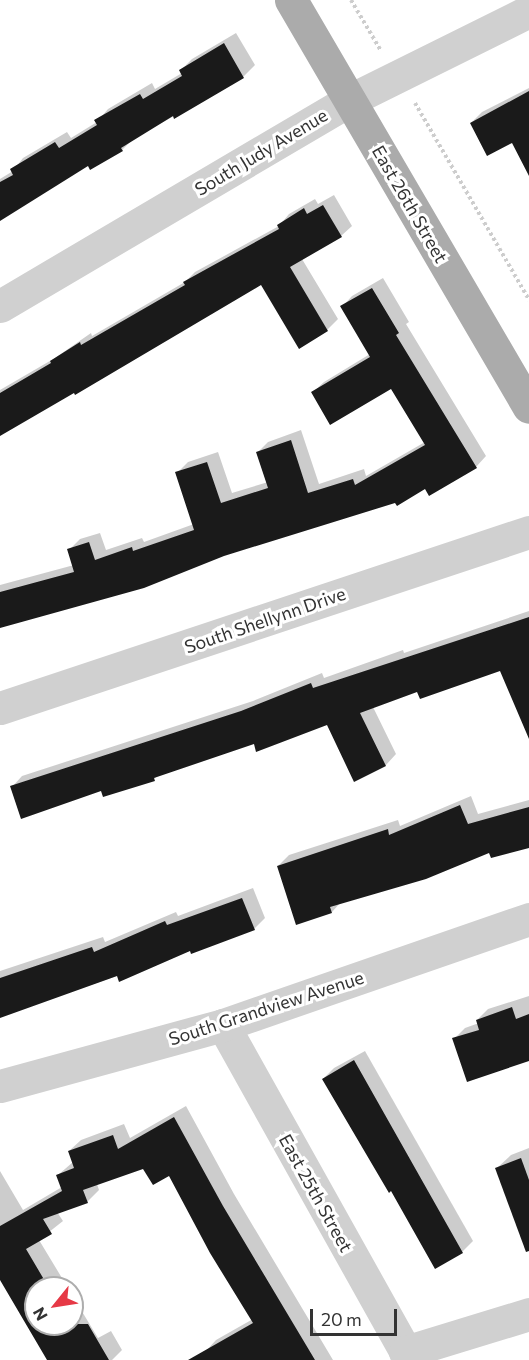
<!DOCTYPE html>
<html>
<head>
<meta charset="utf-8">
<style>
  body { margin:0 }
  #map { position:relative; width:529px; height:1360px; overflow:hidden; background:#fff; font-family:Commissioner,sans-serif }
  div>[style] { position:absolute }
  .shadow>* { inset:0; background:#0003 }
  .building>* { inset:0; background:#1a1a1a }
  .path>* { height:4px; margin-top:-2px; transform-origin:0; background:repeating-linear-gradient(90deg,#cdcdcd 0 3px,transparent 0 6px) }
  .minor>* { height:33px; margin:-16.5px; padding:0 16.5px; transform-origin:16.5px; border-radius:16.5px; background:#d0d0d0 }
  .major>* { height:33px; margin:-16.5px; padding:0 16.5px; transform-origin:16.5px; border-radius:16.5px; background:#ababab }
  span { translate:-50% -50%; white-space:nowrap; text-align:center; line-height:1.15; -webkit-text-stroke:6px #fff; paint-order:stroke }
  .street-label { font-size:18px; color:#333 }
  .north { position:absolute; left:24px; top:1276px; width:60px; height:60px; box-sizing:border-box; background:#fff; border:2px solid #adadad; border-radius:50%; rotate:240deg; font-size:16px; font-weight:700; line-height:24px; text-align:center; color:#333 }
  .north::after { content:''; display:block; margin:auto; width:21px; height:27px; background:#e63946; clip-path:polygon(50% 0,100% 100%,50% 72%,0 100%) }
  .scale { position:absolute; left:310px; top:1309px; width:87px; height:27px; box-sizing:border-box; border:3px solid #333; border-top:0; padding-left:8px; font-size:18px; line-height:21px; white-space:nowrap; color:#333; -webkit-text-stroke:4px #fff; paint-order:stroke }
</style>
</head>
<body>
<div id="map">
  <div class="shadow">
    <div style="clip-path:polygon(236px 33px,255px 65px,243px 77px,133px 139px,122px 150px,89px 164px,0 216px,0 179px,13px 171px,23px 158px,67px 132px,71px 138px,97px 122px,108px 109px,152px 83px,155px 89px,182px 73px,181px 70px,192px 59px)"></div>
    <div style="clip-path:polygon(529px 88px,529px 133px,471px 123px,482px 112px)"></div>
    <div style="clip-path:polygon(334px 195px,352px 226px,341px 236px,302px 259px,338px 319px,327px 330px,261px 283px,0 434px,0 390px,55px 358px,91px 333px,92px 336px,185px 282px,195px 272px,279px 226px,289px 214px,315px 199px,318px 204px)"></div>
    <div style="clip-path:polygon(383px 278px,409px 322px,406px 324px,486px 456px,476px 467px,396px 501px,224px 555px,143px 587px,0 626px,0 585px,74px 565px,69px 550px,80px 539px,100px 533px,106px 550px,142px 538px,144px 542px,194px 524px,177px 473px,188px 462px,218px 452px,232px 493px,268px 482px,258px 452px,268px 442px,301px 430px,319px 484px,364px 469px,366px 476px,425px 442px,392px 387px,313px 392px,324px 382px,370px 354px,342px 307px,352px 296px)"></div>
    <div style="clip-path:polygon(529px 611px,529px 721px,501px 669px,418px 690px,373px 707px,396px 754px,386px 765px,355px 780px,327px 724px,254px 743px,159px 774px,154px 779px,102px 789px,12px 787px,22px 776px,253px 701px,322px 673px,324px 678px,403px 650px,404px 653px)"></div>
    <div style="clip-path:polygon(471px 796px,478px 814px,529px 800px,529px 846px,490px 850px,341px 902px,332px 912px,278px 866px,289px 855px,398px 820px,400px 826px)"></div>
    <div style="clip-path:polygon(253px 888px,265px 918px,254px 929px,0 1016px,0 971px,103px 937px,105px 942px,176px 912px,178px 916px)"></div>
    <div style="clip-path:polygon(529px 996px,529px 1061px,454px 1039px,465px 1028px,479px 1023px,477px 1020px,488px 1009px)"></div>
    <div style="clip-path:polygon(365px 1051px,473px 1241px,462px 1252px,392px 1189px,323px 1079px,334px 1068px)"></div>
    <div style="clip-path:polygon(186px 1106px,234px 1194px,333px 1360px,209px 1360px,205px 1352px,216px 1340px,253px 1319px,169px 1174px,144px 1167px,97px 1184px,99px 1190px,87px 1202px,57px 1212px,63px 1221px,39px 1240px,68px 1288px,36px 1288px,36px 1324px,72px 1324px,72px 1295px,98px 1338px,111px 1331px,122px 1350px,112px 1360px,49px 1360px,0 1276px,0 1171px,23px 1210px,62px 1187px,58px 1175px,73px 1162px,69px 1151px,81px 1140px,124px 1124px,130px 1138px)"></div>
    <div style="clip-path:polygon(529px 1148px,529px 1226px,497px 1168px,511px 1155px)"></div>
  </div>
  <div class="building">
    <div style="clip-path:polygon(224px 43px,244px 78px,174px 119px,173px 116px,121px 148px,123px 151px,90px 170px,88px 166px,0 221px,0 182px,13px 175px,10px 169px,55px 142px,59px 148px,97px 125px,94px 120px,140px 94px,143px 99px,182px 76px,179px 70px)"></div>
    <div style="clip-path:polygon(529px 91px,529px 176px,512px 143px,487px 156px,470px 123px)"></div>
    <div style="clip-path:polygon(323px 205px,342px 237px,290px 267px,328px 331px,299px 349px,261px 285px,75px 395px,74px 393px,0 436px,0 393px,51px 363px,50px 361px,80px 342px,81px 345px,185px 285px,183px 282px,279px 229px,277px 225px,304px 208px,307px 214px)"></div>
    <div style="clip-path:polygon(372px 288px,399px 333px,396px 335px,477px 468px,429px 496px,425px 489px,397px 506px,395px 503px,224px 556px,144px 588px,0 628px,0 592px,74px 572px,67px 549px,89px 542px,95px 560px,132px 547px,133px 551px,194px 530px,175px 472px,207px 462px,221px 503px,268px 488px,256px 452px,291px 440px,308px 493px,353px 479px,355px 485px,425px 445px,391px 389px,330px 425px,311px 392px,370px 357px,340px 306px)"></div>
    <div style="clip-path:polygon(529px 617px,529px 739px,500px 671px,420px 699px,417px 692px,360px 713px,386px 766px,354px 782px,327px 725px,256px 752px,254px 744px,154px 778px,155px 781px,103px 797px,101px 791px,21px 819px,10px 786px,241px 711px,311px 683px,313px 688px)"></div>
    <div style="clip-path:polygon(460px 805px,468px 824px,529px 807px,529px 848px,491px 858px,489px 853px,426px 879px,330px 907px,332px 913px,296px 925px,277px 866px,388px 829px,389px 835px)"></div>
    <div style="clip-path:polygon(242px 898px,255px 930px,191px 954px,190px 951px,119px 982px,117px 976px,0 1018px,0 978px,92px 947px,94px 952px,165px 921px,167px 925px)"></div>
    <div style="clip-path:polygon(512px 1007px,516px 1019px,529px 1014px,529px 1061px,467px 1082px,452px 1038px,479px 1030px,476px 1020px)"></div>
    <div style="clip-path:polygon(354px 1060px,463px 1253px,435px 1269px,391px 1191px,389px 1193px,322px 1079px)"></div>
    <div style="clip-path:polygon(174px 1117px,223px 1206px,315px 1360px,188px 1360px,253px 1323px,210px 1253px,169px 1176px,153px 1185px,143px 1169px,83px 1190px,88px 1203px,43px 1219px,52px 1234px,26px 1249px,49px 1288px,36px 1288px,36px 1324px,88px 1324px,109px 1360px,47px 1360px,0 1280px,0 1226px,62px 1191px,56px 1175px,74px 1168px,68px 1151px,113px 1135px,118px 1149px)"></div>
    <div style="clip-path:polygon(521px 1158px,529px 1180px,529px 1251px,526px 1252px,495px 1168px)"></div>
  </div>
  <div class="path">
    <div style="left:351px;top:0;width:59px;rotate:59.5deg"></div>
    <div style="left:415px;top:103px;width:228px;rotate:59.9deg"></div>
  </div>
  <div class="minor">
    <div style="left:0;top:306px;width:406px;rotate:-30.5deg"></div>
    <div style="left:350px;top:100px;width:200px;rotate:-26.4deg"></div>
    <div style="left:0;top:708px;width:558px;rotate:-18.4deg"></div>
    <div style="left:223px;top:1025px;width:384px;rotate:60.8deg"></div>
    <div style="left:0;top:1086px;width:231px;rotate:-15.3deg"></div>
    <div style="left:223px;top:1025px;width:324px;rotate:-19.1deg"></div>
    <div style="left:405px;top:1352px;width:130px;rotate:-17deg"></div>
  </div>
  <div class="major">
    <div style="left:291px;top:0;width:471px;rotate:59.7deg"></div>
  </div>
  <div class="street-label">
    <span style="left:261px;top:152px;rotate:-31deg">South Judy Avenue</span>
    <span style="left:410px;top:204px;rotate:60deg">East 26th Street</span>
    <span style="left:265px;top:620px;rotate:-19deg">South Shellynn Drive</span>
    <span style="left:266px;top:1008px;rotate:-18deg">South Grandview Avenue</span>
    <span style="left:316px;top:1193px;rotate:61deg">East 25th Street</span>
  </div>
  <div class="north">N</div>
  <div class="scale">20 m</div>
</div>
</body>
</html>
